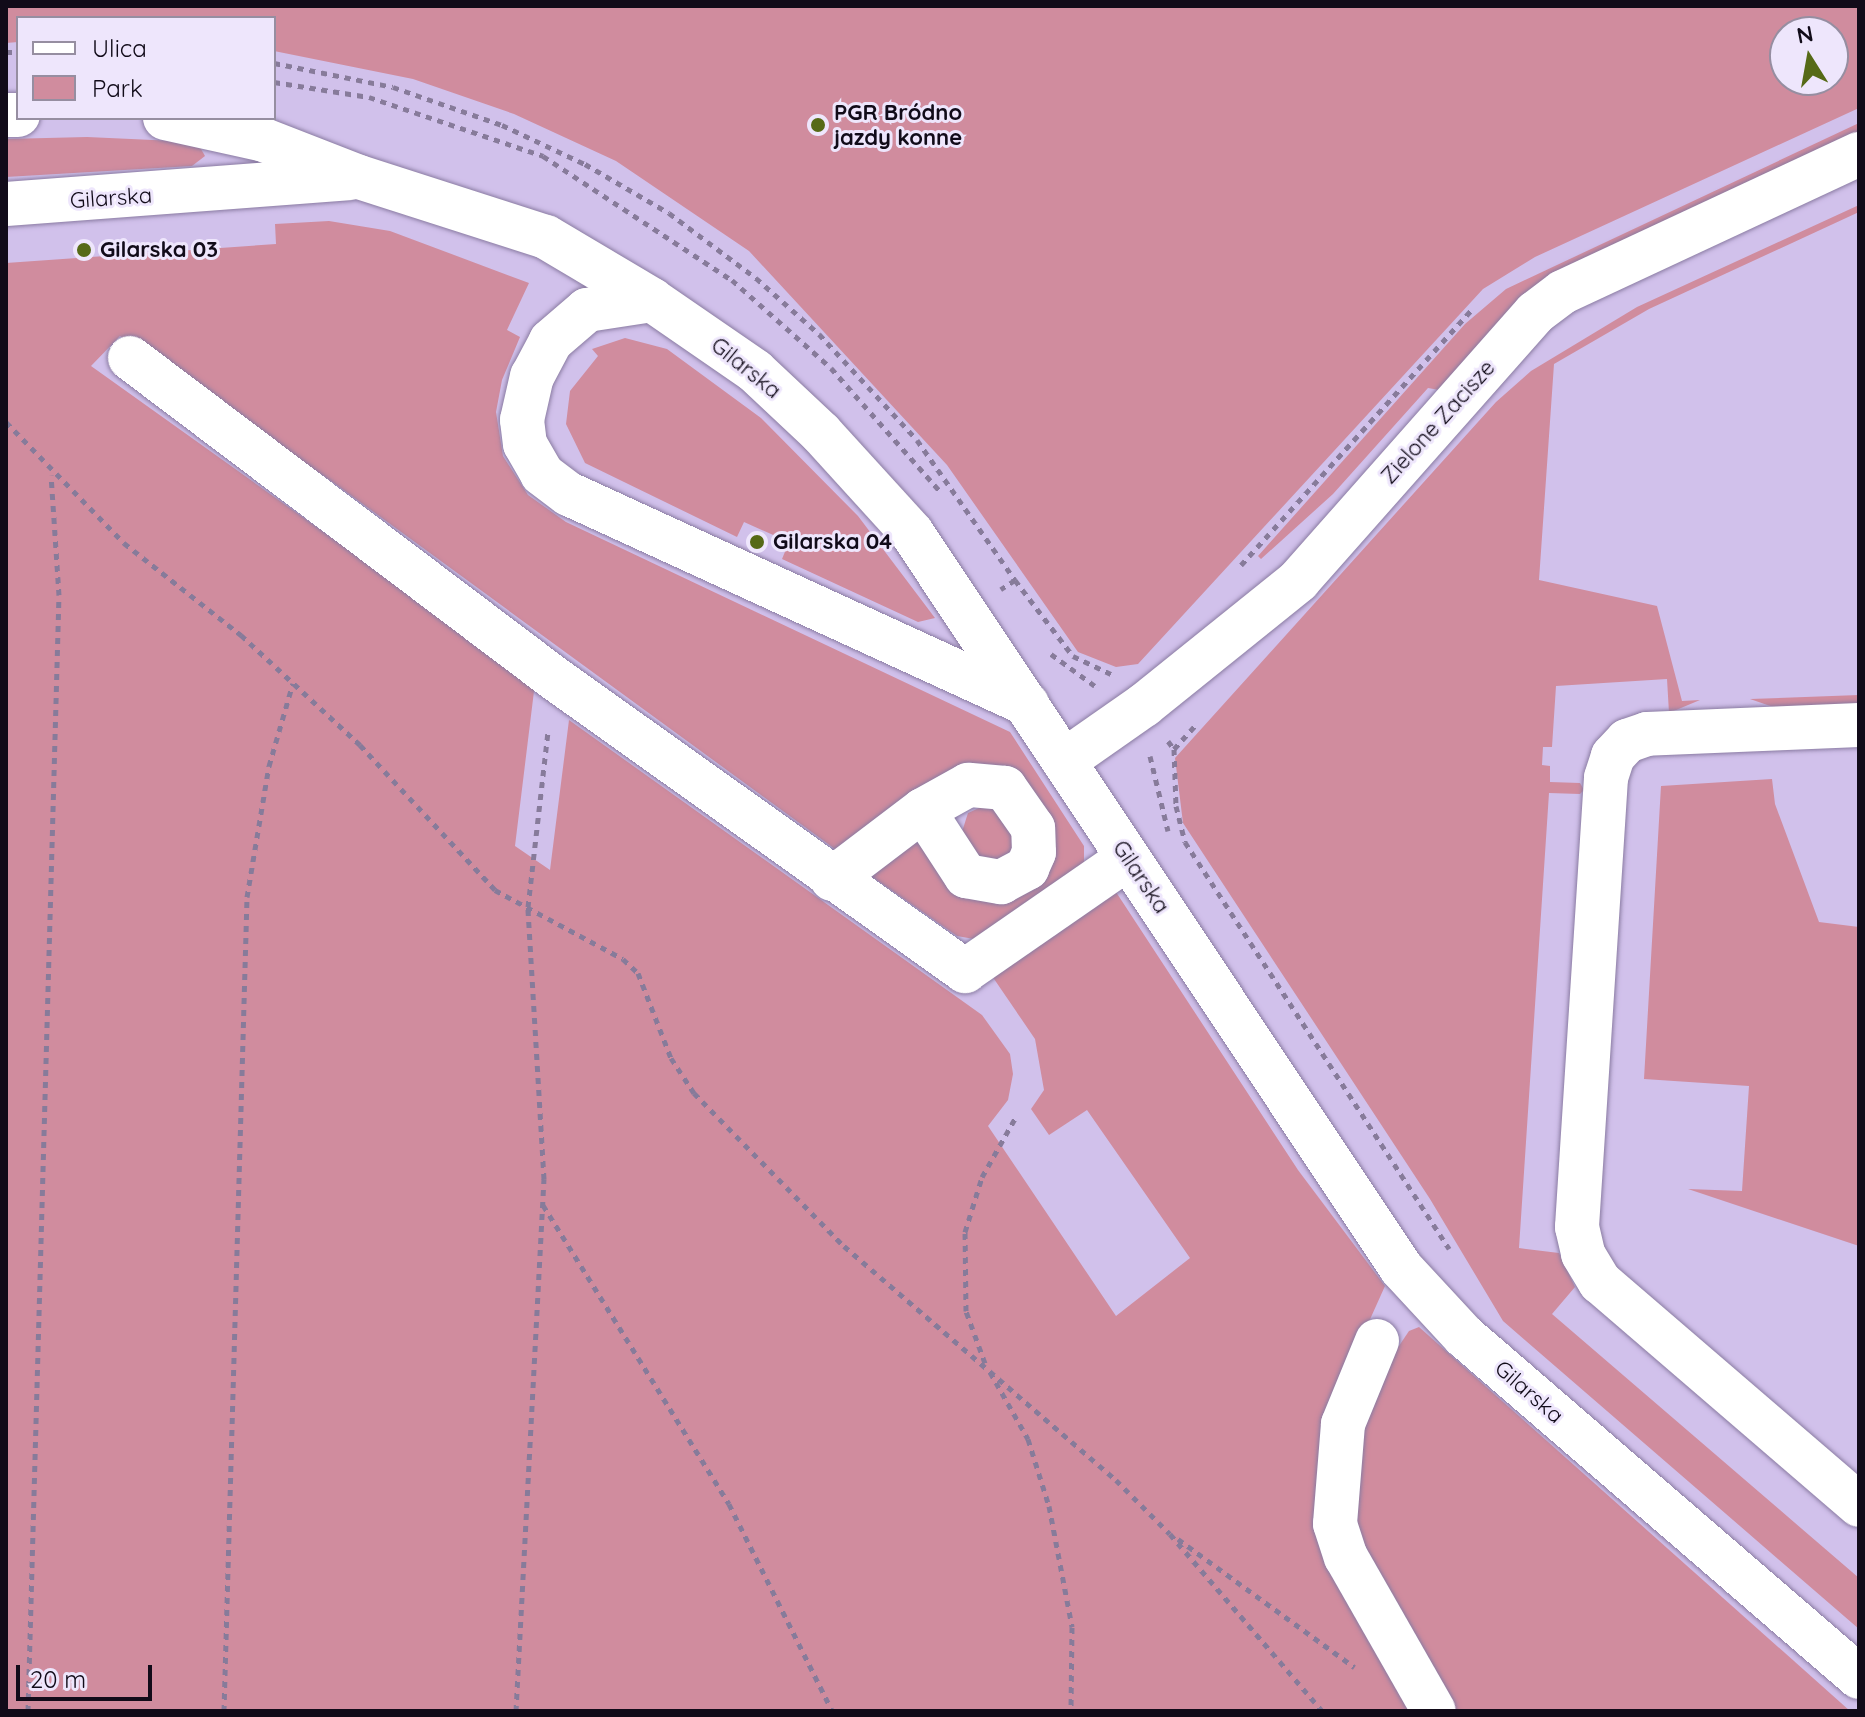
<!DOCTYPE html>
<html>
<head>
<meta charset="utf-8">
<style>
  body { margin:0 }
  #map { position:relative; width:1865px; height:1717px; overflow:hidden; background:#d1c1eb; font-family:Quicksand,sans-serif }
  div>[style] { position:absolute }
  .green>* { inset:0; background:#d08c9e }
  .path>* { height:5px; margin-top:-2.5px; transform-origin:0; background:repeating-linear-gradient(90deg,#877b9a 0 6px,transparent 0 12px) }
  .roads { filter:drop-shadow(0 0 2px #8a7ba2) drop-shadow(0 0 2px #8a7ba2) }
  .minor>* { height:44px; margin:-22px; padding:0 22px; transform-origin:22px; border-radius:22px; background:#fff }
  .dots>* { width:22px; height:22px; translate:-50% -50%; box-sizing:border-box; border:4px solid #eee6fc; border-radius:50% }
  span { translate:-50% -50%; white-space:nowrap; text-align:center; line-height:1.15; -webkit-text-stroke:6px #eee6fc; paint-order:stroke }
  .poi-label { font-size:22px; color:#110b19; font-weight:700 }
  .left { translate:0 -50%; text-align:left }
  .street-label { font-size:22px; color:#110b19 }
  .frame { position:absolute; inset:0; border:8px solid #110b19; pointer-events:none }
  .legend { position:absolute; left:16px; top:16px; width:260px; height:104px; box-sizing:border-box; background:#eee6fc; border:2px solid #968ea1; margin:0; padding:10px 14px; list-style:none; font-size:24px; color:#110b19 }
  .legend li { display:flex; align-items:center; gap:16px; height:40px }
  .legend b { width:40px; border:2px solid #968ea1 }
  .north { position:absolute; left:1769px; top:16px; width:80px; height:80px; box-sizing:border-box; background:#eee6fc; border:2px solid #968ea1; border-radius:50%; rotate:349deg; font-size:22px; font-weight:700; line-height:32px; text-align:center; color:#110b19 }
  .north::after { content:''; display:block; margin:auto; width:28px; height:36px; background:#566a17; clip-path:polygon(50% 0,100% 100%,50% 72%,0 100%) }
  .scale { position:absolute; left:16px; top:1665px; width:136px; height:36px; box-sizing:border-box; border:4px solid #110b19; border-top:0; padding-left:10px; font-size:24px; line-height:28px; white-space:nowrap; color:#110b19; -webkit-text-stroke:6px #eee6fc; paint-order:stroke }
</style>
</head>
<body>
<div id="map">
  <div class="green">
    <div style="clip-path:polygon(evenodd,6px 6px,1859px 6px,1859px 108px,1535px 257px,1483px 289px,1138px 664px,1116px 667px,1078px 652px,947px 465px,749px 251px,616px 161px,514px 114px,413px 79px,274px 51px,274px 18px,18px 18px,18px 42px,6px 43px,6px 6px,1785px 32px,1833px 32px,1833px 80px,1785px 80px,1785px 32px)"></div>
    <div style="clip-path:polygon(1859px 123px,1859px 141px,1581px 269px,1445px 391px,1428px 388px,1333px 494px,1261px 559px,1258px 556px,1465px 324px,1506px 289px)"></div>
    <div style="clip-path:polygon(87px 137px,197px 142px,205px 156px,192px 166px,6px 177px,6px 139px)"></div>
    <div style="clip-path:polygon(1859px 205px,1859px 212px,1649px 309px,1554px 364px,1539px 580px,1657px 606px,1682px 701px,1700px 700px,1669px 713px,1667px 679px,1556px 686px,1552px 747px,1543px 747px,1542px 765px,1550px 766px,1550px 782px,1580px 783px,1584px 790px,1580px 794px,1549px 793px,1519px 1248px,1559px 1253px,1575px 1287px,1552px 1314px,1859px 1578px,1859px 1629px,1503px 1321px,1430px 1199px,1183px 823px,1175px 758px,1496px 402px,1531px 371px,1637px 307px)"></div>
    <div style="clip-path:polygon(329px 221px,390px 231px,529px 283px,507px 330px,520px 337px,502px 380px,496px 412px,503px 456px,528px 495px,566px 522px,1010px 732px,1084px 846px,1084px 867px,974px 939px,957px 936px,861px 869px,914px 838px,1022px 891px,1008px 768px,980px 765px,839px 852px,334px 483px,120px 336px,91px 366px,535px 683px,515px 846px,550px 870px,569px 720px,982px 1015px,1010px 1054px,1013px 1074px,1008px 1100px,988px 1126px,1116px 1316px,1190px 1258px,1087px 1110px,1049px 1135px,1031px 1109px,1044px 1090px,1035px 1039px,992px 976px,1114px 889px,1298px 1170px,1385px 1286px,1336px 1395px,1324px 1500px,1421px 1711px,6px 1711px,6px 263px,276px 244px,275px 224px)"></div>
    <div style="clip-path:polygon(625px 338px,667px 349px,761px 418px,858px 516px,935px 618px,918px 622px,782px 559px,789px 542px,744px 522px,737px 537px,585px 463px,566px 424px,570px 391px,598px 356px,592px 349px)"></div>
    <div style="clip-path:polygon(1859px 695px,1859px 706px,1779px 709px,1750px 699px)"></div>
    <div style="clip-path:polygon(1772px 779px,1775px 804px,1819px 922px,1859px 927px,1859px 1246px,1688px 1189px,1742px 1191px,1749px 1086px,1644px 1079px,1661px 786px)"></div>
    <div style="clip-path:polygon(992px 802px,1021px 843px,991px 870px,960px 838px,968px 813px)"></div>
    <div style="clip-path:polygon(1419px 1327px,1850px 1711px,1446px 1711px,1345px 1517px,1372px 1386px,1409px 1331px)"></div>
  </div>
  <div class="path">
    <div style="left:6px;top:52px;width:12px"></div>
    <div style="left:274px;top:63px;width:121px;rotate:11.4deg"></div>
    <div style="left:393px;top:87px;width:115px;rotate:19.2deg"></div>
    <div style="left:502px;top:125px;width:92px;rotate:25.2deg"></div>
    <div style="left:585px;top:164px;width:97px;rotate:30.3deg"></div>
    <div style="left:669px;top:213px;width:109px;rotate:36.8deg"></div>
    <div style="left:756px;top:278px;width:84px;rotate:41.6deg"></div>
    <div style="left:819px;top:334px;width:144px;rotate:47.2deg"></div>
    <div style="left:917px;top:440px;width:171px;rotate:55deg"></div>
    <div style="left:1015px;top:580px;width:17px;rotate:147deg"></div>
    <div style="left:274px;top:82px;width:96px;rotate:9deg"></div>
    <div style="left:369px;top:97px;width:184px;rotate:18.7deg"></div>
    <div style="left:543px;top:156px;width:226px;rotate:33.3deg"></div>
    <div style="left:732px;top:280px;width:132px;rotate:41.6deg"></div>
    <div style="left:831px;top:368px;width:164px;rotate:48.5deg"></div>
    <div style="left:6px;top:422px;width:169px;rotate:45.7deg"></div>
    <div style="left:124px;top:543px;width:149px;rotate:38.2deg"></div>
    <div style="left:241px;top:635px;width:162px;rotate:42.7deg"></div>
    <div style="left:360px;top:745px;width:198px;rotate:47deg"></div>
    <div style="left:495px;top:890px;width:145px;rotate:28.3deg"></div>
    <div style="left:623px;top:959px;width:21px;rotate:43deg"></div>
    <div style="left:638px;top:973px;width:91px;rotate:68.8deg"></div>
    <div style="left:671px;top:1058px;width:42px;rotate:56.7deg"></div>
    <div style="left:694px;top:1093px;width:214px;rotate:45.6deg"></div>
    <div style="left:844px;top:1246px;width:359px;rotate:40.7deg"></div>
    <div style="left:1116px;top:1480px;width:76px;rotate:45deg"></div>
    <div style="left:1170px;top:1534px;width:233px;rotate:49.3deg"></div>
    <div style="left:1241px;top:565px;width:346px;rotate:-47.9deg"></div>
    <div style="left:1015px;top:580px;width:96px;rotate:52.7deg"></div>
    <div style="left:1073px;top:656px;width:42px;rotate:25.3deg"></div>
    <div style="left:1051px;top:654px;width:54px;rotate:36deg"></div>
    <div style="left:1168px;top:741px;width:10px;rotate:53deg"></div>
    <div style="left:1174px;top:749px;width:57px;rotate:88deg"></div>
    <div style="left:1176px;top:806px;width:37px;rotate:76deg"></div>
    <div style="left:1185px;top:842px;width:485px;rotate:57deg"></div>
    <div style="left:1174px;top:749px;width:31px;rotate:-48deg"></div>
    <div style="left:1150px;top:756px;width:77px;rotate:76.5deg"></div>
    <div style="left:543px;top:1205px;width:352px;rotate:58.1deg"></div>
    <div style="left:729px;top:1504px;width:231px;rotate:63.5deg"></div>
    <div style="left:985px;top:1363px;width:55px;rotate:-110.1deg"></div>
    <div style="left:966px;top:1311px;width:79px;rotate:-90.7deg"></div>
    <div style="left:965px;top:1232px;width:58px;rotate:-72.8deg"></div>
    <div style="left:982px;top:1177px;width:71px;rotate:-60.6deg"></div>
    <div style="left:990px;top:1372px;width:77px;rotate:60.4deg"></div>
    <div style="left:1028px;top:1439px;width:70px;rotate:72.6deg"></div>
    <div style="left:1049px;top:1506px;width:123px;rotate:79.2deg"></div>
    <div style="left:1072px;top:1627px;width:84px;rotate:90.7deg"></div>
    <div style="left:1178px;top:1539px;width:218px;rotate:36deg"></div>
    <div style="left:28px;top:1711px;width:1116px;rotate:-88.41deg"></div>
    <div style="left:59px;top:595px;width:120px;rotate:-93.8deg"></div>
    <div style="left:224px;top:1711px;width:814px;rotate:-88.38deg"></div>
    <div style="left:247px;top:897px;width:133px;rotate:-80.5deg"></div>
    <div style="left:269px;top:766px;width:86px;rotate:-73.9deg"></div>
    <div style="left:516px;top:1711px;width:533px;rotate:-86.99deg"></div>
    <div style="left:544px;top:1179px;width:272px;rotate:-93.4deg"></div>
    <div style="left:528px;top:907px;width:177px;rotate:-83.5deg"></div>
  </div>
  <div class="roads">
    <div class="minor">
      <div style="left:6px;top:115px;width:12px"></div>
      <div style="left:165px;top:118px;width:101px;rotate:12.5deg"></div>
      <div style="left:264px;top:140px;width:102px;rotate:21.3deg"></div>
      <div style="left:359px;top:177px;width:196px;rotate:17.8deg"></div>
      <div style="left:546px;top:237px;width:123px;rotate:30.7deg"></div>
      <div style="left:652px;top:300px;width:125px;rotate:34.6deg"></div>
      <div style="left:755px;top:371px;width:91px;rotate:43.2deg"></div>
      <div style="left:821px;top:433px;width:135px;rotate:47.7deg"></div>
      <div style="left:912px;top:533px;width:883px;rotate:56.36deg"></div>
      <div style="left:1401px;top:1268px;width:93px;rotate:47.2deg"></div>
      <div style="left:1464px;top:1336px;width:522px;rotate:40.8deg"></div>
      <div style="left:6px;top:204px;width:344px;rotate:-4.3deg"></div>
      <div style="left:652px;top:300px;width:66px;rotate:171.3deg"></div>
      <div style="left:587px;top:310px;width:48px;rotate:139.3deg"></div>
      <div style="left:551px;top:341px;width:40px;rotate:118deg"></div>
      <div style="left:532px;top:376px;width:45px;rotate:102.8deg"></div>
      <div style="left:522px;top:420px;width:24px;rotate:83deg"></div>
      <div style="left:525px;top:444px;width:34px;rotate:60deg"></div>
      <div style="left:542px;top:474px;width:34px;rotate:37deg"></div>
      <div style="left:569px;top:494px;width:504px;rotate:24.63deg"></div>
      <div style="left:130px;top:358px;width:531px;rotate:37.04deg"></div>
      <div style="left:554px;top:678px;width:505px;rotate:35.48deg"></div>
      <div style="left:965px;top:971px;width:198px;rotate:-34.7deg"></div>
      <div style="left:1859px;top:725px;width:212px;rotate:177.6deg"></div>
      <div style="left:1647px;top:734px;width:21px;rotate:161deg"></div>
      <div style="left:1627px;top:741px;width:21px;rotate:133deg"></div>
      <div style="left:1613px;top:756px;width:23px;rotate:108deg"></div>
      <div style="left:1606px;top:778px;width:450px;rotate:93.7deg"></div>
      <div style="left:1577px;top:1227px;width:28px;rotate:77deg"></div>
      <div style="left:1583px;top:1254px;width:33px;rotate:59deg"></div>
      <div style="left:1600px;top:1282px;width:342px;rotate:40.7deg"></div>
      <div style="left:1064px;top:761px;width:98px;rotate:-35deg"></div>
      <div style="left:1144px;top:705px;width:198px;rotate:-38.8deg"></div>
      <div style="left:1298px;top:581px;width:358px;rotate:-48.5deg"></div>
      <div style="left:1535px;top:313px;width:35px;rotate:-37deg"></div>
      <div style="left:1563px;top:292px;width:327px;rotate:-25deg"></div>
      <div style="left:832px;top:879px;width:114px;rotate:-37.2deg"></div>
      <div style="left:923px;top:810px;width:79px;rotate:56.9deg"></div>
      <div style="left:966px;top:876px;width:36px;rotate:10deg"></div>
      <div style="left:1001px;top:882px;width:30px;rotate:-28deg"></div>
      <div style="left:1027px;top:868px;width:17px;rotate:-66deg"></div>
      <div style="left:1034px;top:852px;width:24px;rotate:-92deg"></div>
      <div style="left:1033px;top:828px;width:49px;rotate:-125deg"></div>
      <div style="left:1005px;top:788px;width:37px;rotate:-175deg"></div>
      <div style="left:968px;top:785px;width:51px;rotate:150.9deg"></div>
      <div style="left:1377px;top:1341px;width:90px;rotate:112.3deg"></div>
      <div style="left:1343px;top:1424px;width:100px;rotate:94.6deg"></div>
      <div style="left:1335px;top:1524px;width:35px;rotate:72deg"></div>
      <div style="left:1346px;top:1557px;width:177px;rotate:60.3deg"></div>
    </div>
  </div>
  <div class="dots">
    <div style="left:818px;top:125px;background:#566a17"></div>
    <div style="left:84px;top:250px;background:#566a17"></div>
    <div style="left:757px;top:542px;background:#566a17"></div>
  </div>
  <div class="poi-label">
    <span class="left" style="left:834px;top:125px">PGR Bródno<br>jazdy konne</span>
    <span class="left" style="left:100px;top:250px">Gilarska 03</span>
    <span class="left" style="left:773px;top:542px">Gilarska 04</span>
  </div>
  <div class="street-label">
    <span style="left:111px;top:198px;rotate:-4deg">Gilarska</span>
    <span style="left:746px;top:368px;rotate:39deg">Gilarska</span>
    <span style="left:1438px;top:422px;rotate:-48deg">Zielone Zacisze</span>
    <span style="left:1141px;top:877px;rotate:56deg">Gilarska</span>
    <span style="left:1529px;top:1392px;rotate:41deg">Gilarska</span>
  </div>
  <div class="frame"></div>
  <ul class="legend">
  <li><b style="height:10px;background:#fff"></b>Ulica</li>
  <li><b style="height:22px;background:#d08c9e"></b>Park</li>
  </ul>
  <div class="north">N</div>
  <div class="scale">20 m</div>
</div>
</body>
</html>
